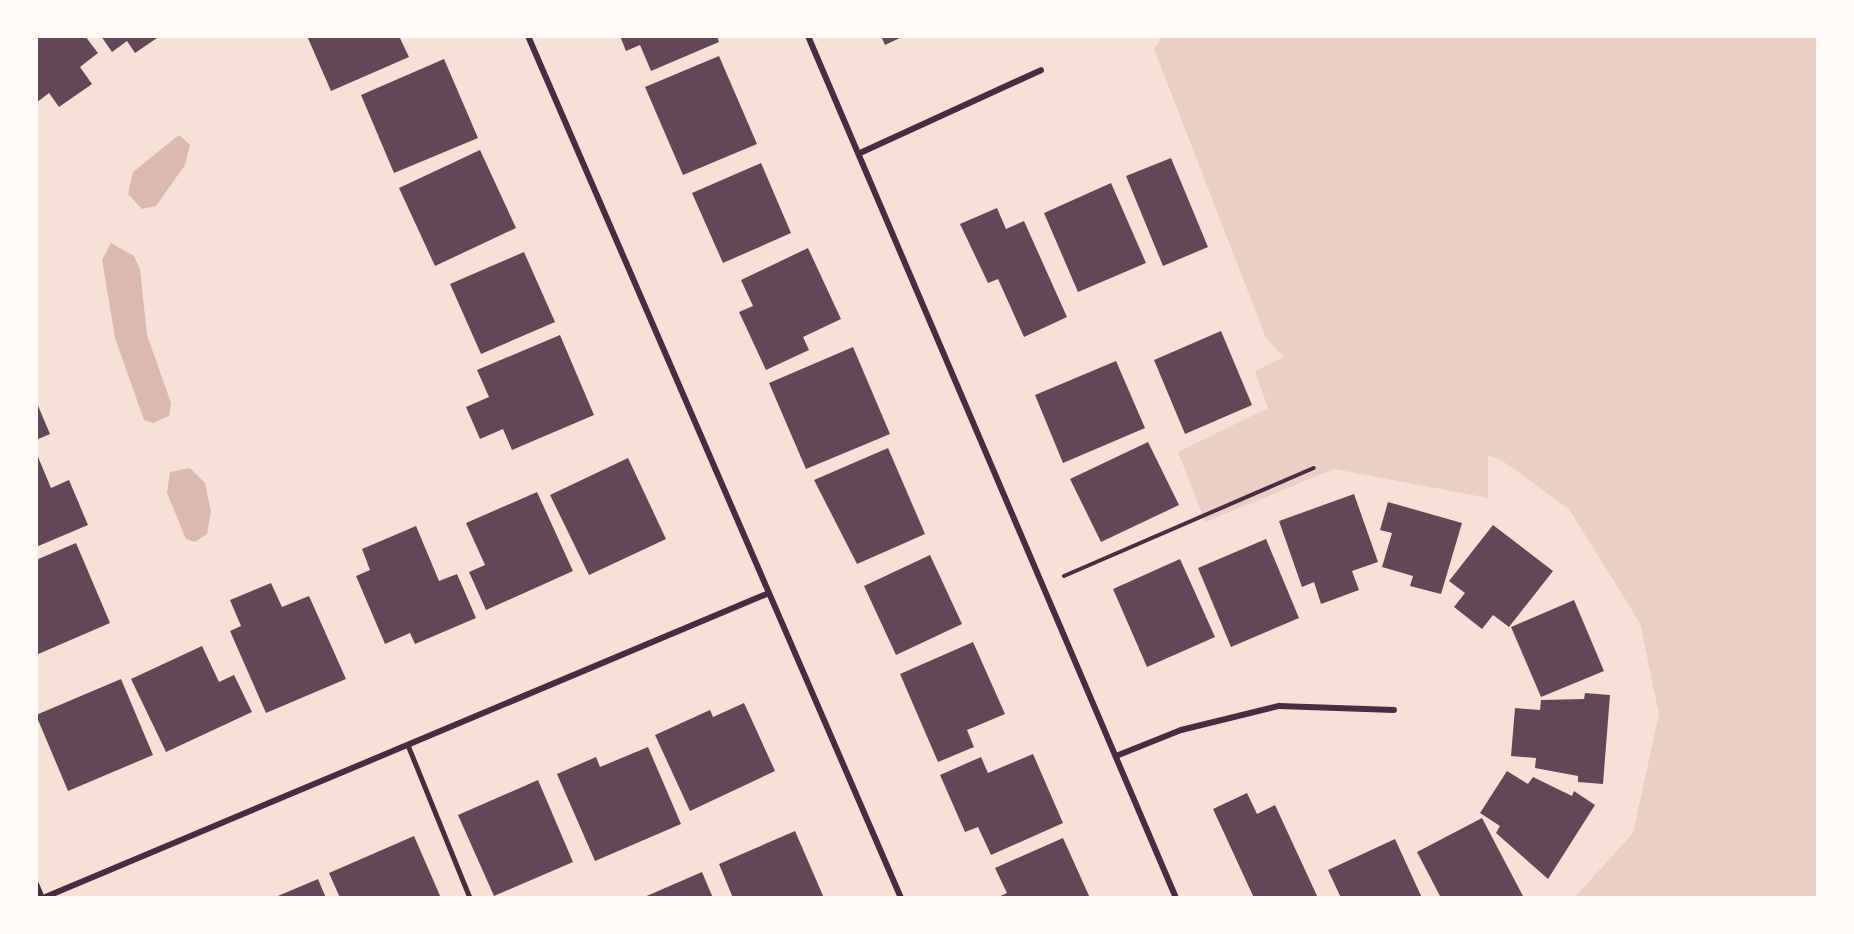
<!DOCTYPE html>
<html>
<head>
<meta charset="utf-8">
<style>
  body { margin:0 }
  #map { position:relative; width:1854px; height:934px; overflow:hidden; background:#f7e1d7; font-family:"Noto Sans",sans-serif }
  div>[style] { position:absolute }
  .green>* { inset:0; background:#ebcfc5 }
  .water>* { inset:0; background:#dcb8b0 }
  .building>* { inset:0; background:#644757 }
  .path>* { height:4px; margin:-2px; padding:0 2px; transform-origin:2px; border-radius:2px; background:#4a2c40 }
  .service>* { height:4.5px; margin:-2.25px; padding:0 2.25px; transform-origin:2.25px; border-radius:2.25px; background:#4a2c40 }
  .minor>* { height:6px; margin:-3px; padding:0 3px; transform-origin:3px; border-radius:3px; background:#4a2c40 }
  span { translate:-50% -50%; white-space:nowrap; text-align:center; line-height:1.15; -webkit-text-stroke:4.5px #fffaf5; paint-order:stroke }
  .frame { position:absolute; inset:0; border:38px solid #fffaf5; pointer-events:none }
</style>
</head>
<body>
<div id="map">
  <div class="green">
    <div style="clip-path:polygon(1163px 36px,1818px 36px,1818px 898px,1574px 898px,1633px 833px,1659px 714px,1640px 623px,1569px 509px,1501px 460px,1488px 455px,1488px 498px,1334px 469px,1205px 522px,1178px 452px,1268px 408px,1255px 371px,1284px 357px,1266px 338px,1154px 49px)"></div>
  </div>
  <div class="water">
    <div style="clip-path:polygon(179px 135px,190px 145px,185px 165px,156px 206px,142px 209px,128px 194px,133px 172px)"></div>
    <div style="clip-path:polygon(111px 243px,134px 256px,140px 269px,147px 335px,171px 403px,169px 416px,153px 423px,144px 420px,115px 338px,102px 260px)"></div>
    <div style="clip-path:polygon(190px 468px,205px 483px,211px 511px,207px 534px,195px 542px,186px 539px,167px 493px,170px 472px)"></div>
  </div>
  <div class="building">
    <div style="clip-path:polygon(36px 36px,85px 36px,98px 53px,80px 67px,92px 84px,59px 107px,49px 93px,36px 103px)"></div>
    <div style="clip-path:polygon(101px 36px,160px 36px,135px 53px,127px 41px,112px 52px)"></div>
    <div style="clip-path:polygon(307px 36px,399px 36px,409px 57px,331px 91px)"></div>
    <div style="clip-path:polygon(620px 36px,717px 36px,719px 42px,651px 71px,640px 45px,626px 51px)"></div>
    <div style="clip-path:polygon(881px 36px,904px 36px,885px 45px)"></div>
    <div style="clip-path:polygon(719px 56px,757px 144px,683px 175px,645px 87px)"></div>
    <div style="clip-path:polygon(444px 59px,478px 138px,394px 173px,361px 95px)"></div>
    <div style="clip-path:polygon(480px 150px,516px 228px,435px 266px,399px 188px)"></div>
    <div style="clip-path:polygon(1171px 158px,1208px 247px,1163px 266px,1126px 176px)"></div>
    <div style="clip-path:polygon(761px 163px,791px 233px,723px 263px,692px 193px)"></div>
    <div style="clip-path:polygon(1111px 183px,1146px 263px,1078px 292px,1044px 213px)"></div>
    <div style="clip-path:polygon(997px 208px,1006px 229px,1024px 221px,1067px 317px,1024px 337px,998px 279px,988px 283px,960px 224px)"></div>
    <div style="clip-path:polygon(808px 248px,841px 319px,803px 337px,809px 350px,766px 370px,739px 312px,753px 306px,741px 280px)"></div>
    <div style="clip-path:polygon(524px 252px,555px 322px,481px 354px,450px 284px)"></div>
    <div style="clip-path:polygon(1221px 331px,1252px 405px,1185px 434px,1154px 360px)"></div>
    <div style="clip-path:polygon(560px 335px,594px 415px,512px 450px,503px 429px,480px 439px,466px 407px,489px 397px,477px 370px)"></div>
    <div style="clip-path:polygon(853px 347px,890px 434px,806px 469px,769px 383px)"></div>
    <div style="clip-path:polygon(1116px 361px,1145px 428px,1063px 463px,1035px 395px)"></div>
    <div style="clip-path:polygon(36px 401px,50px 434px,36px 440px)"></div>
    <div style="clip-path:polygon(1148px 442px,1179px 505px,1101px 542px,1070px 479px)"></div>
    <div style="clip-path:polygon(888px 448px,925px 534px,857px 564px,814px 480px)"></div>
    <div style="clip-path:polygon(36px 452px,51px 488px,69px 480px,88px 525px,36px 547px)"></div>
    <div style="clip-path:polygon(628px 458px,666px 539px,589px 575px,550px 495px)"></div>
    <div style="clip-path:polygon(537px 492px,573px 571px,486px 610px,469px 572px,485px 565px,466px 523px)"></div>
    <div style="clip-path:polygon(1354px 494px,1378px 562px,1352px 571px,1359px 590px,1321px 604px,1314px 582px,1302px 587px,1279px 521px)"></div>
    <div style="clip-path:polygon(1388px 502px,1462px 523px,1441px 594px,1410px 586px,1413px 576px,1382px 567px,1392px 533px,1380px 530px)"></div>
    <div style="clip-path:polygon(1493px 525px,1553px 571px,1509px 627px,1493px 615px,1482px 629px,1454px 607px,1465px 593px,1449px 581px)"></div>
    <div style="clip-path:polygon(416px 526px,439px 581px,457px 574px,476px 618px,415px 644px,410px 633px,385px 644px,356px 576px,370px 570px,362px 549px)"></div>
    <div style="clip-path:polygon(1266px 539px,1299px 618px,1231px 647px,1198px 568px)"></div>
    <div style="clip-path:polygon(76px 543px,110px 623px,36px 655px,36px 560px)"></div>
    <div style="clip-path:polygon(930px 555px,962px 624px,896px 655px,864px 586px)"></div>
    <div style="clip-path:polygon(1180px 559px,1215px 637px,1147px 667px,1113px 589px)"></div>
    <div style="clip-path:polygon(271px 583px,282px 607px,309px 596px,346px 679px,266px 713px,230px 631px,241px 626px,230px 600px)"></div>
    <div style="clip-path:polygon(1574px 600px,1604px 671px,1541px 697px,1511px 627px)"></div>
    <div style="clip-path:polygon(973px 642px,1005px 714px,967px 730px,974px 747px,938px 762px,900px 674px)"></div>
    <div style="clip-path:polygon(202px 646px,219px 682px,234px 675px,252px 712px,166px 752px,131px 679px)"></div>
    <div style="clip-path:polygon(121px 679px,153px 755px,68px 791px,36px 715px)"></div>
    <div style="clip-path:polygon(1585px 693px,1610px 695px,1603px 784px,1578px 782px,1578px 776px,1535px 768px,1536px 758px,1511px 756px,1515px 708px,1540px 710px,1541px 700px,1584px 699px)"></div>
    <div style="clip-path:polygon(744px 703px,775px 771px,690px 811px,655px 735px,710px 710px,713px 717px)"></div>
    <div style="clip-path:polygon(648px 747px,681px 824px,595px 861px,557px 774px,596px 757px,600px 767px)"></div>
    <div style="clip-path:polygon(1033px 754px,1063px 823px,991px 855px,978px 827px,965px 832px,940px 775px,981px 757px,988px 773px)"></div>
    <div style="clip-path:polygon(1507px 771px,1528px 784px,1533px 777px,1572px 796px,1574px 791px,1595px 805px,1548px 879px,1496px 833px,1500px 826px,1480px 813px)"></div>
    <div style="clip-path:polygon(538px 780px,573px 862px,494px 896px,458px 815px)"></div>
    <div style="clip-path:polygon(1247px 793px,1257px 814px,1275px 805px,1318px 898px,1254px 898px,1213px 809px)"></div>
    <div style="clip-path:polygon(1482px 818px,1524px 898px,1441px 898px,1417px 852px)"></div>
    <div style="clip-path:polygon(795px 831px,824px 898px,733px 898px,719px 864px)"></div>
    <div style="clip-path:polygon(414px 836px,441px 898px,340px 898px,329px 873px)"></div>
    <div style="clip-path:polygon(1063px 838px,1090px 898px,996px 898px,1007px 893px,995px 868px)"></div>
    <div style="clip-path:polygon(1395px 839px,1422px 898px,1341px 898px,1328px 870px)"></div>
    <div style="clip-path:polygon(702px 872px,713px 898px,642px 898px)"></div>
    <div style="clip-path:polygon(318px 879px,326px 898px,273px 898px)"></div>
  </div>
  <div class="path">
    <div style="left:1064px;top:576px;width:272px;rotate:-23.4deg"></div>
  </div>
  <div class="service">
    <div style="left:408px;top:745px;width:165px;rotate:67.9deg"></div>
  </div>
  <div class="minor">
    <div style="left:528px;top:36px;width:939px;rotate:66.6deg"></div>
    <div style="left:808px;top:36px;width:937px;rotate:66.88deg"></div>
    <div style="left:860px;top:153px;width:199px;rotate:-24.6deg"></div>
    <div style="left:1116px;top:756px;width:70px;rotate:-21.8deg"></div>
    <div style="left:1181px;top:730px;width:101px;rotate:-13.8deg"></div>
    <div style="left:1279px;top:706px;width:115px;rotate:2deg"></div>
    <div style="left:36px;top:884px;width:15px;rotate:67deg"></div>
    <div style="left:43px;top:898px;width:787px;rotate:-22.79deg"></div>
  </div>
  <div class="frame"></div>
</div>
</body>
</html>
